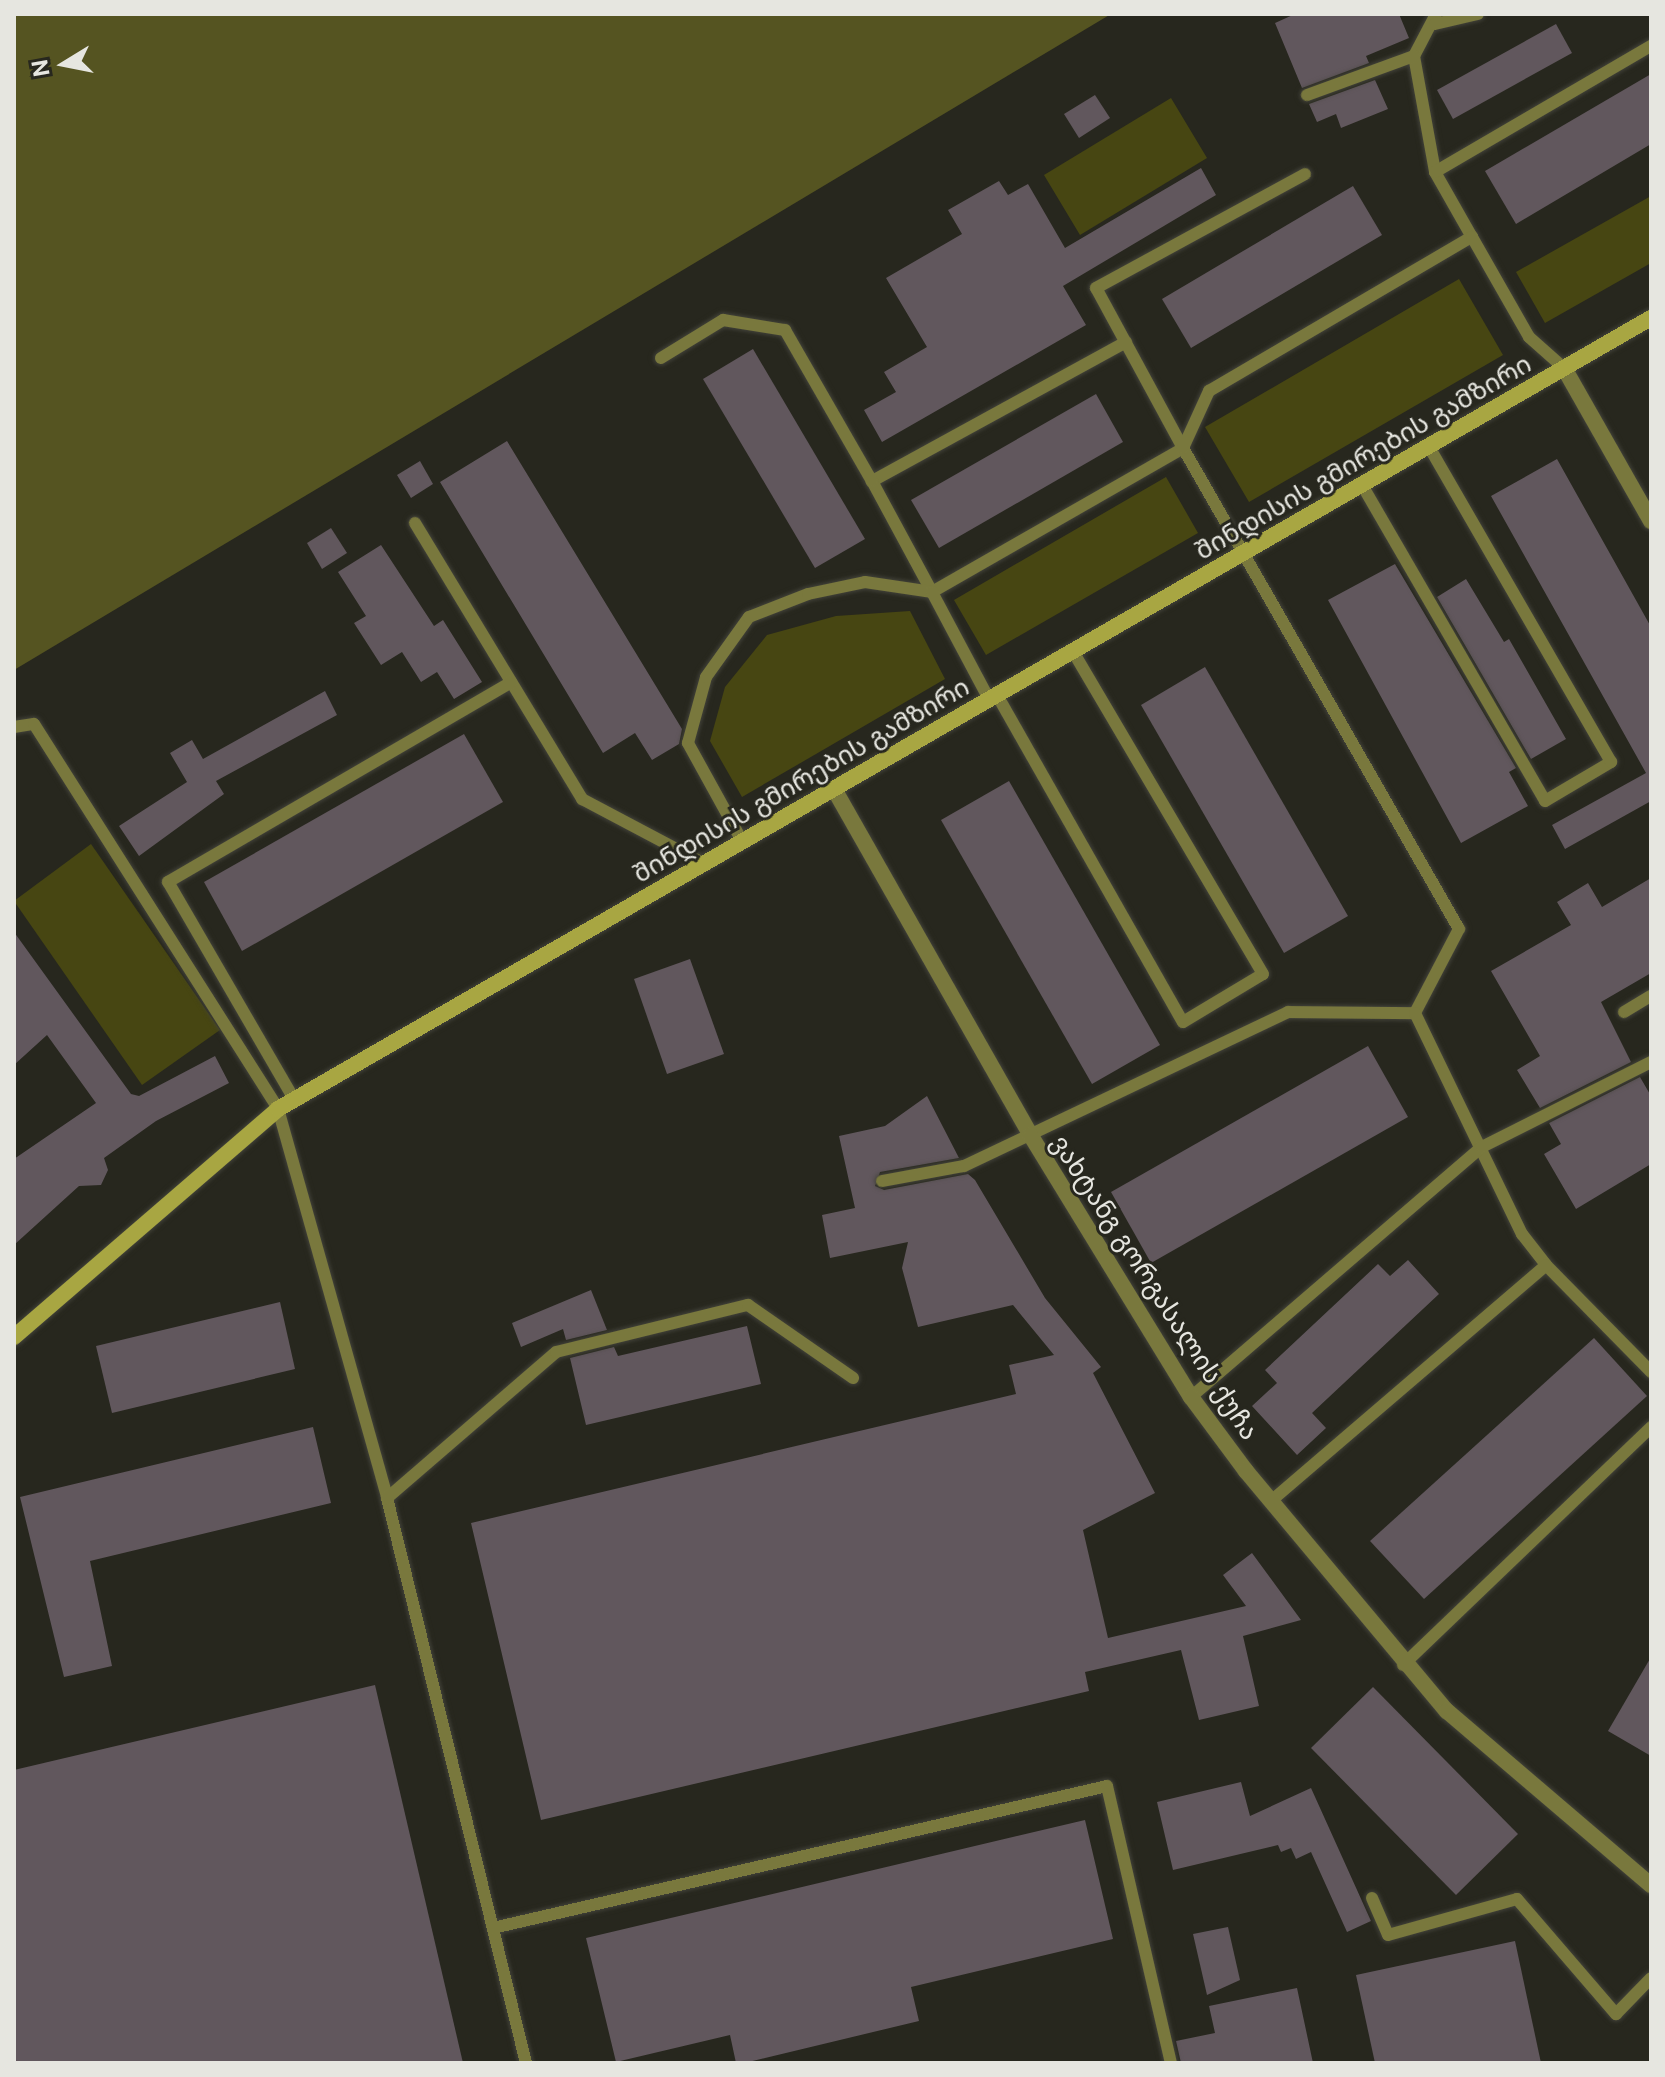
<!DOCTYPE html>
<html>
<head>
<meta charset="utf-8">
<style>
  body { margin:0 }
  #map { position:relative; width:1665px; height:2077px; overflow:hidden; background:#27271e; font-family:"Public Sans","Noto Sans Georgian",sans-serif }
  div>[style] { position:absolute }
  .green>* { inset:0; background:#474612 }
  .forest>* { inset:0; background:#555421 }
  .building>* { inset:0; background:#61575d }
  .roads { filter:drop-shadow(0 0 2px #424239) drop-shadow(0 0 2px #424239) }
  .service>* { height:12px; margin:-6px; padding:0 6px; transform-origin:6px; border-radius:6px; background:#79783d }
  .minor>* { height:16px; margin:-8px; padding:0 8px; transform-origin:8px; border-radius:8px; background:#79783d }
  .tertiary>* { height:16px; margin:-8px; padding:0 8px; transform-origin:8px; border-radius:8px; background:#79783d }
  .secondary>* { height:16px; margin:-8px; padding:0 8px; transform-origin:8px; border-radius:8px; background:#a8a642 }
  span { translate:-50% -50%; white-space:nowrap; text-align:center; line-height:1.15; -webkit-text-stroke:6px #27271e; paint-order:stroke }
  .street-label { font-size:26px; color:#e6e6e0 }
  .frame { position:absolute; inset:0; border:16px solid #e6e6e0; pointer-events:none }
  .north { position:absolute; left:24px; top:24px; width:80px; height:80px; -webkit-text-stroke:6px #27271e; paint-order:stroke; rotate:260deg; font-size:22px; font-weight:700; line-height:32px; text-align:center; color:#e6e6e0 }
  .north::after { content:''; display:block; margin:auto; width:28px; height:36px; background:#e6e6e0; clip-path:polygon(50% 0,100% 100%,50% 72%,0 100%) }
</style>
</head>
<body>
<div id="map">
  <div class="green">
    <div style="clip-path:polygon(1171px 98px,1207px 158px,1080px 235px,1044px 175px)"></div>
    <div style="clip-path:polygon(1651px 196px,1651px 263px,1545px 323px,1516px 272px)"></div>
    <div style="clip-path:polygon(1459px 279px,1503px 355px,1249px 502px,1205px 427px)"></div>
    <div style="clip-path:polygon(1166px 477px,1198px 533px,986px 655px,954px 600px)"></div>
    <div style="clip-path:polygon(910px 611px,945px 679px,742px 797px,710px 741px,725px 687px,767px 635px,836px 616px)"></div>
    <div style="clip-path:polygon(91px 844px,220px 1030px,142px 1085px,14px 901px)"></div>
  </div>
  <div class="forest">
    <div style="clip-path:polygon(14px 14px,1111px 14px,14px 670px)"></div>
  </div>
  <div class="building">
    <div style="clip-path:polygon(1295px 14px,1399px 14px,1409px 38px,1366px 56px,1369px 63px,1302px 88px,1275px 23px)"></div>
    <div style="clip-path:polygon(1556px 24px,1572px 53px,1453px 119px,1437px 90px)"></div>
    <div style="clip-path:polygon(1651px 74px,1651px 144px,1516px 224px,1485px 171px)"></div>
    <div style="clip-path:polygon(1375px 80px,1388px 109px,1341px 128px,1336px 114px,1317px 122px,1309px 104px)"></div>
    <div style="clip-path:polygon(1095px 95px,1110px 118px,1079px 138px,1064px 114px)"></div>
    <div style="clip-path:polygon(1201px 168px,1216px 195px,1063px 286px,1086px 325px,882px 442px,864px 410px,896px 392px,884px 372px,927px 347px,886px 278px,962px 234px,948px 210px,999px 181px,1008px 195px,1028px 184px,1065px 248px)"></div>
    <div style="clip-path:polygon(1353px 186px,1382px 235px,1191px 348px,1162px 299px)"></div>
    <div style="clip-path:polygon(753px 349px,865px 539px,815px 568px,703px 379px)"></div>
    <div style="clip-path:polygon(1096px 394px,1123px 442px,939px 548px,911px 500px)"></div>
    <div style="clip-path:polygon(507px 441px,682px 729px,679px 744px,652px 760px,635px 733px,603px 753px,440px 482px)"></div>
    <div style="clip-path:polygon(1557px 459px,1651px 627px,1651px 801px,1565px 849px,1552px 825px,1646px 773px,1491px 496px)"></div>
    <div style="clip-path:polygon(420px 461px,433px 484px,411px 498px,397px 475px)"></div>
    <div style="clip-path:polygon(331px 528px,347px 553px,322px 569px,307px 543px)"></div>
    <div style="clip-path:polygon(381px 545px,434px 626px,443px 620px,482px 682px,454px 699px,437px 672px,421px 682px,402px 652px,381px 665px,354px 623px,366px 616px,338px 572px)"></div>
    <div style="clip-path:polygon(1395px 564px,1516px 768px,1509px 772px,1528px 806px,1461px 843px,1328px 600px)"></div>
    <div style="clip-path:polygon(1466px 579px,1504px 642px,1509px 639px,1566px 739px,1531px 759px,1437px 597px)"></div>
    <div style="clip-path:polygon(1205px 667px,1348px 916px,1284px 953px,1141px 705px)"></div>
    <div style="clip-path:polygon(325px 691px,337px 715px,216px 781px,224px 794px,139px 856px,119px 826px,187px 782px,170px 753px,192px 740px,203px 759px)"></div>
    <div style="clip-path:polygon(464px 734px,503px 802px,242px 951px,204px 882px)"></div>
    <div style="clip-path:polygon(1009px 781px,1160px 1045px,1092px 1084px,941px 820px)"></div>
    <div style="clip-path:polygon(1651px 878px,1651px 973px,1601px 1002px,1631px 1062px,1540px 1108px,1517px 1070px,1540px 1056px,1491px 971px,1571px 925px,1557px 902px,1588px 883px,1602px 907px)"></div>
    <div style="clip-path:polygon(14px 932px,131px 1094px,139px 1096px,215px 1056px,229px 1083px,156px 1121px,104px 1158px,108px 1170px,101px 1185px,79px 1186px,14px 1245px,14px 1159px,96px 1103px,47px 1035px,14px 1065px)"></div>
    <div style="clip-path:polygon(690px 959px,724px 1054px,667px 1074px,634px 979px)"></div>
    <div style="clip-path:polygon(1368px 1046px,1408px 1117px,1151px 1263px,1111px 1192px)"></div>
    <div style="clip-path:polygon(1640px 1077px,1651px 1096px,1651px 1164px,1576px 1209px,1544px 1154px,1561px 1144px,1549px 1123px)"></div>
    <div style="clip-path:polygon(927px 1096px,959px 1158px,880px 1172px,875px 1186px,884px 1190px,968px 1174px,975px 1180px,1045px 1298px,1101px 1367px,1093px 1373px,1155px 1493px,1083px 1530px,1108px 1638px,1246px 1606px,1223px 1575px,1252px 1553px,1301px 1620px,1243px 1636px,1259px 1706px,1199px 1720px,1181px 1650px,1085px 1672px,1089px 1691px,541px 1820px,471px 1523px,1016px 1394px,1009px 1365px,1054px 1355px,1013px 1305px,918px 1327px,902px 1268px,908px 1242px,830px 1258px,822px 1215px,855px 1208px,839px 1136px,885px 1126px)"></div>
    <div style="clip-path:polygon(1408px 1260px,1439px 1294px,1312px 1413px,1326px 1428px,1297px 1455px,1252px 1406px,1277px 1383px,1265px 1370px,1378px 1264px,1390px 1276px)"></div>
    <div style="clip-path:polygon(591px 1290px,607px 1330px,566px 1340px,563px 1329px,521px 1347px,512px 1323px)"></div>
    <div style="clip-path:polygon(280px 1302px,295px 1369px,112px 1413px,96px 1346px)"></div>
    <div style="clip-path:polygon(747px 1326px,761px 1384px,586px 1425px,570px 1358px,614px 1347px,618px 1356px)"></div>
    <div style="clip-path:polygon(1594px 1338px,1647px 1396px,1424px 1599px,1370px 1541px)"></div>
    <div style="clip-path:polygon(313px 1427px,331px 1503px,90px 1561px,112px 1666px,64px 1677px,20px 1497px)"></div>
    <div style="clip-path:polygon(1651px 1657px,1651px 1756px,1608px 1731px)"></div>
    <div style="clip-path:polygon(375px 1685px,463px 2063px,14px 2063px,14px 1770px)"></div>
    <div style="clip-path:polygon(1373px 1687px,1518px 1834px,1456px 1895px,1311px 1748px)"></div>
    <div style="clip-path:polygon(1241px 1782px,1250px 1816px,1311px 1788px,1371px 1921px,1347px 1932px,1311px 1852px,1296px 1859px,1291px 1848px,1281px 1852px,1278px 1845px,1173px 1870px,1157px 1802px)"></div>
    <div style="clip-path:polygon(1085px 1820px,1113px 1939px,911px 1987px,919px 2021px,744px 2063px,736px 2063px,730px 2035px,616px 2062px,586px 1938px)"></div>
    <div style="clip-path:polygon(1228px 1927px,1240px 1980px,1207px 1995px,1193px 1934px)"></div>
    <div style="clip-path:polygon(1515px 1941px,1541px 2063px,1375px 2063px,1356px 1975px)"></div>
    <div style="clip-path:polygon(1297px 1988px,1313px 2063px,1181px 2063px,1176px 2041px,1215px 2033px,1209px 2006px)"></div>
  </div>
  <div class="roads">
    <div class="service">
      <div style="left:1436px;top:14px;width:47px;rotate:117.6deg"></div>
      <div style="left:1414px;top:56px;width:118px;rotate:79.7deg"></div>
      <div style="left:1435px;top:172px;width:75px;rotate:60.4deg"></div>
      <div style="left:1435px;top:24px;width:44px;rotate:-13.1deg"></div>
      <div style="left:1307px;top:95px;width:114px;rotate:-20deg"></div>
      <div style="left:1435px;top:172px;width:250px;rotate:-30.3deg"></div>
      <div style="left:1126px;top:342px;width:290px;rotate:151.3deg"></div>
      <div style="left:872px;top:481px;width:126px;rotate:61.6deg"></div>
      <div style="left:932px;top:592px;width:289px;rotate:-29.8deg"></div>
      <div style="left:1183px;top:448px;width:182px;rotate:-118.5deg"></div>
      <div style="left:1096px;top:288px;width:238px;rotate:-28.6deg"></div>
      <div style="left:661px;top:358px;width:73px;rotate:-31.5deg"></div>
      <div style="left:723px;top:320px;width:63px;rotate:9.2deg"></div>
      <div style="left:785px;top:330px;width:174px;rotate:60.1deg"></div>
      <div style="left:1362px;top:485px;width:365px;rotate:59.9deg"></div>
      <div style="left:1545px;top:801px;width:77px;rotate:-30.6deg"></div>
      <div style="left:1611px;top:762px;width:364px;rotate:-120deg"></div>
      <div style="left:415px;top:523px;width:323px;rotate:58.8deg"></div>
      <div style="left:582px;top:799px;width:139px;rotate:27.9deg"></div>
      <div style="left:997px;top:695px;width:376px;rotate:60.4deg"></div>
      <div style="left:1183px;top:1022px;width:93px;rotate:-31deg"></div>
      <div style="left:1263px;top:974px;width:375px;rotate:-120.5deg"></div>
      <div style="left:14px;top:727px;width:20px;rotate:-9deg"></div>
      <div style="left:34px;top:724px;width:456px;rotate:57.6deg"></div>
      <div style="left:278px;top:1109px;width:404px;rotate:74.3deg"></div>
      <div style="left:387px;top:1498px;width:582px;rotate:76.18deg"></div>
      <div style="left:742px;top:841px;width:112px;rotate:-118.9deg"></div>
      <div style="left:688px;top:743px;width:68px;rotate:-74.7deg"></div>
      <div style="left:706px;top:677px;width:74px;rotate:-54.4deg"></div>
      <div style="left:749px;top:617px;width:63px;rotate:-21.3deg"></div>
      <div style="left:808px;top:594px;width:58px;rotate:-11.9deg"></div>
      <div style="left:865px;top:582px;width:68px;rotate:8.5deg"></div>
      <div style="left:932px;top:592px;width:121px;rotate:62deg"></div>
      <div style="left:1624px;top:1012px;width:31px;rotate:-31deg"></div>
      <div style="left:1415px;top:1013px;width:95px;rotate:-62.4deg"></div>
      <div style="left:1459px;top:929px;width:555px;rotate:-119.85deg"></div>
      <div style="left:1183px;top:448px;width:63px;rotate:-65.5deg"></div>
      <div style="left:1209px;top:391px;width:305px;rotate:-30.4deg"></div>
      <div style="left:1472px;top:237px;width:115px;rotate:60.3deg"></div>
      <div style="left:1529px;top:337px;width:47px;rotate:41.5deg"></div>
      <div style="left:294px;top:1099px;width:251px;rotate:-120.1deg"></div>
      <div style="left:168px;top:882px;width:397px;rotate:-30.2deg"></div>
      <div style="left:882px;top:1181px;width:83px;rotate:-10.4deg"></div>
      <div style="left:964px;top:1166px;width:359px;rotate:-25.4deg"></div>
      <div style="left:1288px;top:1012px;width:127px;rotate:0.5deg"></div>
      <div style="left:1415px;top:1013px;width:246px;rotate:64.2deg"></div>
      <div style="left:1522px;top:1234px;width:39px;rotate:52deg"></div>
      <div style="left:1546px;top:1265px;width:150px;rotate:45.5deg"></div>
      <div style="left:1191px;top:1397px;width:384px;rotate:-40.7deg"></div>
      <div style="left:1482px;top:1147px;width:189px;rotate:-26.7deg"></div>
      <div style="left:387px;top:1498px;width:223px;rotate:-40.8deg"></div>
      <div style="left:556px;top:1352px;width:198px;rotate:-13.8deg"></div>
      <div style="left:748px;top:1305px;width:128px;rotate:34.8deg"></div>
      <div style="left:1271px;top:1501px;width:362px;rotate:-40.6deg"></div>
      <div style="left:1403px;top:1665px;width:344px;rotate:-43.8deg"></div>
      <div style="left:1372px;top:1898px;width:40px;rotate:66.6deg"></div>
      <div style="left:1388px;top:1935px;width:134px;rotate:-15.6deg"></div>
      <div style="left:1517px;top:1899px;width:152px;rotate:49.3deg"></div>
      <div style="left:1616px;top:2014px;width:50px;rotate:-45.8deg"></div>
      <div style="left:493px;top:1928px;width:630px;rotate:-13.02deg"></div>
      <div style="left:1107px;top:1786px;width:284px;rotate:77deg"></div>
    </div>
    <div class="minor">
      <div style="left:1564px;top:368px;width:176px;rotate:60.4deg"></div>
    </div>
    <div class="tertiary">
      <div style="left:834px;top:789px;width:399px;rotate:60.4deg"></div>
      <div style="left:1031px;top:1136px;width:306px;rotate:58.5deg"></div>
      <div style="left:1191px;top:1397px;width:92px;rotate:53.4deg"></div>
      <div style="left:1246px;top:1471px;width:313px;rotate:50.1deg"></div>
      <div style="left:1447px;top:1711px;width:268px;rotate:40.5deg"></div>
    </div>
    <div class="secondary">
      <div style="left:14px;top:1337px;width:349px;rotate:-40.8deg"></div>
      <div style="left:278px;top:1109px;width:1585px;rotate:-29.95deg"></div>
    </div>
  </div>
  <div class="street-label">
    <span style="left:1363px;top:457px;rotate:-30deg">შინდისის გმირების გამზირი</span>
    <span style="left:801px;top:780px;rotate:-30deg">შინდისის გმირების გამზირი</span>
    <span style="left:1155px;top:1287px;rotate:57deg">ვახტანგ გორგასალის ქუჩა</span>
  </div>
  <div class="frame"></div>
  <div class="north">N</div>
</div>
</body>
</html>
